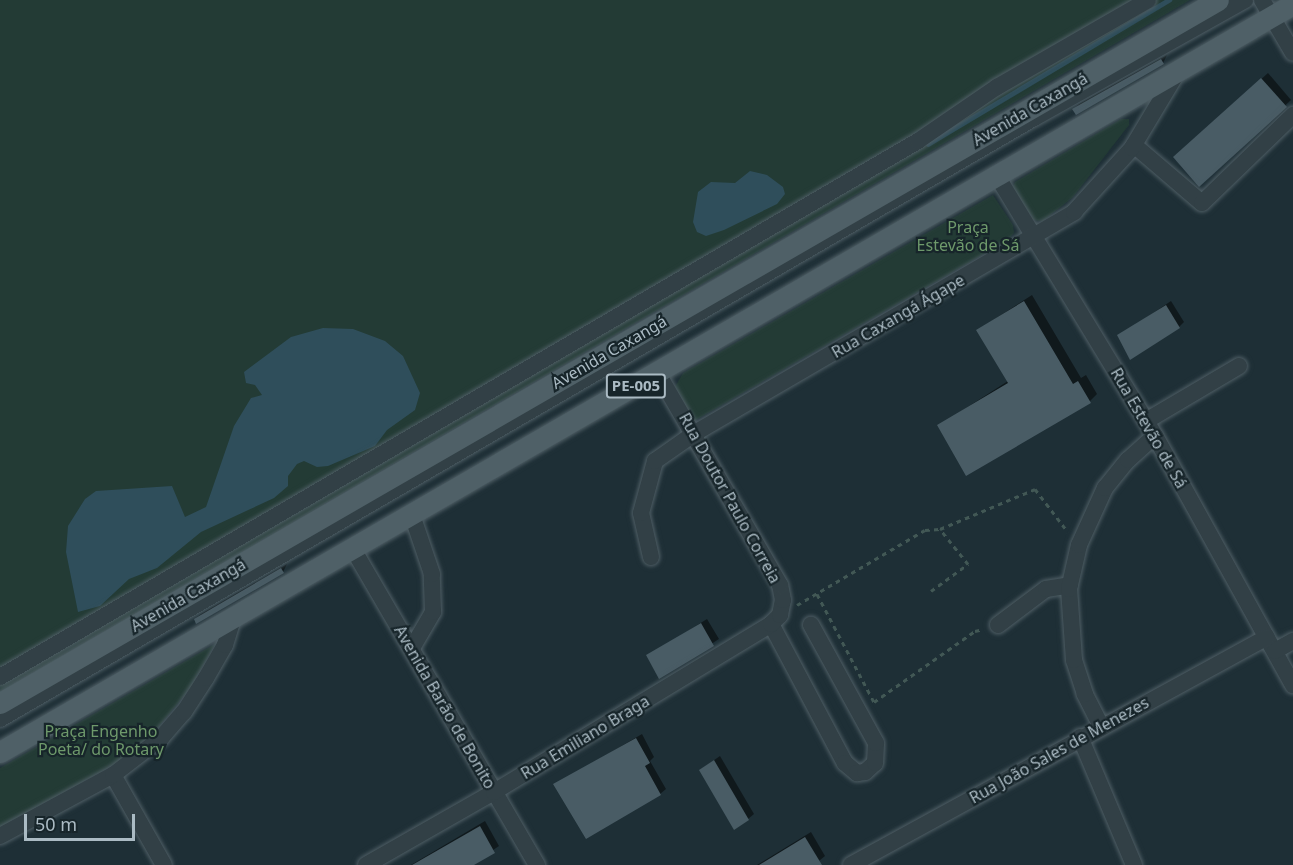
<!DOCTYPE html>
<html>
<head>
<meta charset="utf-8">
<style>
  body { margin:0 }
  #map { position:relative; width:1293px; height:865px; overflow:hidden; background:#1e2f36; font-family:"Noto Sans",sans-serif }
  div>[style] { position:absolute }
  .green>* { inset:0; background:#233b35 }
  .water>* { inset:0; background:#2f4e5b }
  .shadow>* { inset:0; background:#0007 }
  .stream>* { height:4.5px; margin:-2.25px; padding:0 2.25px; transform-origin:2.25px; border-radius:2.25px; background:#2f4e5b }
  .building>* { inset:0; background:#495c65 }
  .path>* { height:3px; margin-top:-1.5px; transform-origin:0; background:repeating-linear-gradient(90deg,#425855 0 4.5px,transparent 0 9px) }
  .roads { filter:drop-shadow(0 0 2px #4f5e65) drop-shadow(0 0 2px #4f5e65) }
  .minor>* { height:16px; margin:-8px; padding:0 8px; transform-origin:8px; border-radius:8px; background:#324046 }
  .major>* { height:21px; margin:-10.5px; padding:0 10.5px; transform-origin:10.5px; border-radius:10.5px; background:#4f6067 }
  span { translate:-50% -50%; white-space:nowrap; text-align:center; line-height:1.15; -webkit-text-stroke:4.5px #17252a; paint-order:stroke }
  .shield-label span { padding:2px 4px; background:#17252a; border:2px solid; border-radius:4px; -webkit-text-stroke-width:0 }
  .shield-label { font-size:15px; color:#abbbc4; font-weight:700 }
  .street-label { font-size:16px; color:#abbbc4 }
  .park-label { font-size:16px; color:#6e996b }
  .scale { position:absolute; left:24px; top:814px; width:111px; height:27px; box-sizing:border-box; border:3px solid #abbbc4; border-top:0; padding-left:8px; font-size:18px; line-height:21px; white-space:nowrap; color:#abbbc4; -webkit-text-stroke:4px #17252a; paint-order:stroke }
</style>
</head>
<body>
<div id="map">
  <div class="green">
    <div style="clip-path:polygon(0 0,1190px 0,0 693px)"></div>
    <div style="clip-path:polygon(1121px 119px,1129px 119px,1129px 125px,1073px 197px,1043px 221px,1031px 220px,1012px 189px,1015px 182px)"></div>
    <div style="clip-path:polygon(993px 195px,1013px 225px,1014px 233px,1008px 240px,694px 421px,675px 387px,683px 373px)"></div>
    <div style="clip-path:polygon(215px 644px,191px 687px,148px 740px,113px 765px,0 828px,0 768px)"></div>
  </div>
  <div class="water">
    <div style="clip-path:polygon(750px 171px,767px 175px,783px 187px,785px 194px,777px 204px,724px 230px,706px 236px,697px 232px,693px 222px,698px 192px,711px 182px,735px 183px)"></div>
    <div style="clip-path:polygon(323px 328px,353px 329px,385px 341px,403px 356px,420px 393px,415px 410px,387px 430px,375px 446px,328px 466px,317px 467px,304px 461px,297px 464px,288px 476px,288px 486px,274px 498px,201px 532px,157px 568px,129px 579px,100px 606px,78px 612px,66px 552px,68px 526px,85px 499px,96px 491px,172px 486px,185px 517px,206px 507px,234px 426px,251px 398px,262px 395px,255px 385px,246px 383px,244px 372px,291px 337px)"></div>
  </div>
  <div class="shadow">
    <div style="clip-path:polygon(1167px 55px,1163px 63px,1074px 109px,1079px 104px)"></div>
    <div style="clip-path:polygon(1268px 73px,1291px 100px,1199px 185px,1180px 152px)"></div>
    <div style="clip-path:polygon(1032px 295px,1081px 378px,1086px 375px,1097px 394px,1090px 401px,938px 426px,1008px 381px,978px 330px)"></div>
    <div style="clip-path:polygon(1171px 301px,1184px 322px,1179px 327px,1119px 336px)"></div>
    <div style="clip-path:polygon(287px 564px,283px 572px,195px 619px,201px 614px)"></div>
    <div style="clip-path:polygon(707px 619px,719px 639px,660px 677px,648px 656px)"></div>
    <div style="clip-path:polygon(642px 734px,654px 757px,650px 761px,666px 789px,660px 794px,555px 785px)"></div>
    <div style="clip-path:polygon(720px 756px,754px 814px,748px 819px,700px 770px)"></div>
    <div style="clip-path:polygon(485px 821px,499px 846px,471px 865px,411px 865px)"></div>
    <div style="clip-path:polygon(811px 832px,825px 856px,814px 865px,757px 865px)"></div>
  </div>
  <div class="stream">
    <div style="left:928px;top:144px;width:281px;rotate:-30.9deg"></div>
  </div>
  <div class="building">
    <div style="clip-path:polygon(1161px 59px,1164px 64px,1076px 115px,1072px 109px)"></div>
    <div style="clip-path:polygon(1261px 78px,1287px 107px,1199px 187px,1173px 157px)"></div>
    <div style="clip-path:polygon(1024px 301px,1073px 384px,1078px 381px,1091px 403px,966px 476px,937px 425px,1008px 383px,976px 330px)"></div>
    <div style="clip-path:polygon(1166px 305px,1180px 328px,1130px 360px,1117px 335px)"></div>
    <div style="clip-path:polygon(281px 568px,284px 573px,196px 624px,194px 619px)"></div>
    <div style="clip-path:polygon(701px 623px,714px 646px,659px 679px,646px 655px)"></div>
    <div style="clip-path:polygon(636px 738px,650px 763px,645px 766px,661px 795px,586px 839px,553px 784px)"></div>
    <div style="clip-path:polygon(714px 760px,749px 820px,734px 830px,699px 770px)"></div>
    <div style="clip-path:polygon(480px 826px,495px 853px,474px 865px,412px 865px)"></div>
    <div style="clip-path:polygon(805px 837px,822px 865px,759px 865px)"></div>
  </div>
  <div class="path">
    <div style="left:931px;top:591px;width:46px;rotate:-36.1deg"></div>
    <div style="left:968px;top:564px;width:45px;rotate:-128.7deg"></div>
    <div style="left:817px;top:594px;width:122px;rotate:62.2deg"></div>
    <div style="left:874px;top:702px;width:123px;rotate:-35.1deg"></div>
    <div style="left:975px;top:631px;width:9px;rotate:-13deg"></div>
    <div style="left:797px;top:605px;width:148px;rotate:-30.4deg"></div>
    <div style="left:925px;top:530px;width:15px;rotate:-4deg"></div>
    <div style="left:940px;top:529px;width:103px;rotate:-22.8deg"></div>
    <div style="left:1035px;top:489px;width:54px;rotate:52.5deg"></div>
  </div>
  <div class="roads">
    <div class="minor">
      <div style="left:1262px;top:0;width:61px;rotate:59.7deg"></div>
      <div style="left:1134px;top:145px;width:89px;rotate:40.5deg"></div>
      <div style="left:1202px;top:203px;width:127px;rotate:-44deg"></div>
      <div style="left:997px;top:176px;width:304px;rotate:58.7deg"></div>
      <div style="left:1155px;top:436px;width:285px;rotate:61deg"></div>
      <div style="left:1146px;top:421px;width:108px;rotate:-30.6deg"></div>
      <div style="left:353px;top:549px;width:366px;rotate:59.8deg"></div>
      <div style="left:651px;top:557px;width:45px;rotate:-102.8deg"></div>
      <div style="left:641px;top:513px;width:54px;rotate:-74.9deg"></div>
      <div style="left:655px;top:461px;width:49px;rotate:-35deg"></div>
      <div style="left:695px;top:433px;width:439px;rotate:-30.2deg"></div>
      <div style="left:1074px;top:212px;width:86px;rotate:-47.8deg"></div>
      <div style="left:1132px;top:148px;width:90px;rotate:-59.1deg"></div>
      <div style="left:771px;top:624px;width:157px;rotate:62deg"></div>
      <div style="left:845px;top:763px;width:16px;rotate:40deg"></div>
      <div style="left:857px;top:773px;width:8px;rotate:-7deg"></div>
      <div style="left:865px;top:772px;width:13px;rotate:-42deg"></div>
      <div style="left:875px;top:763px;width:20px;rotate:-87deg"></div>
      <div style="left:876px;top:743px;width:135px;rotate:-118.8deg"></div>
      <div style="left:998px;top:625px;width:60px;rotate:-36.9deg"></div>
      <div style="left:1046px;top:589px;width:24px;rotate:-9deg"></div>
      <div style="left:412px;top:648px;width:42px;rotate:-59.7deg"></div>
      <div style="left:433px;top:612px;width:38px;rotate:-92deg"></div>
      <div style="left:432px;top:574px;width:62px;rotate:-108.7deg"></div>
      <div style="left:1275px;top:651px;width:21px;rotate:-29deg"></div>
      <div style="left:0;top:677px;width:1063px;rotate:-30.28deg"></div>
      <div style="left:918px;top:141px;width:96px;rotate:-34.4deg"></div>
      <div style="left:997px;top:87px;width:174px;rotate:-29.9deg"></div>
      <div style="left:0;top:719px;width:1196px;rotate:-30.17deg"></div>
      <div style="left:1034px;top:118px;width:242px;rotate:-29.2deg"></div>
      <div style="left:1101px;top:726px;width:36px;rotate:-117deg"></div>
      <div style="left:1085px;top:694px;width:36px;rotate:-108deg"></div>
      <div style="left:1074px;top:660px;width:71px;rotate:-94deg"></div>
      <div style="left:1069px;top:589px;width:45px;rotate:-77.2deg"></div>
      <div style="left:1079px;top:545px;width:63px;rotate:-65.5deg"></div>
      <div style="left:1105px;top:488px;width:36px;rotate:-51deg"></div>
      <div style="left:1128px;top:460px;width:36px;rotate:-42deg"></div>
      <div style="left:1080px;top:737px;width:139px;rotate:67.1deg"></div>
      <div style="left:113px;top:775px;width:103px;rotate:60.5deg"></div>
      <div style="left:0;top:836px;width:128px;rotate:-28.4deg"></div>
      <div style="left:113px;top:775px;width:61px;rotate:-37.6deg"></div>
      <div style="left:161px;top:738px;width:35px;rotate:-49deg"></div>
      <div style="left:184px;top:712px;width:40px;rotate:-57.1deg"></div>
      <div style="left:206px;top:678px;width:38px;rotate:-60deg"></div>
      <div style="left:225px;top:645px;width:28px;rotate:-73deg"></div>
      <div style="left:366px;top:865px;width:147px;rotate:-29.7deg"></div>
      <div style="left:494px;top:792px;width:324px;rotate:-31.2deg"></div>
      <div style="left:771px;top:624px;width:13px;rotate:-45deg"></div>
      <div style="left:780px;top:615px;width:15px;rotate:-79deg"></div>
      <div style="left:783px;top:600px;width:15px;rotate:-101deg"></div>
      <div style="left:780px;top:585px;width:244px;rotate:-120deg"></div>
      <div style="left:851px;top:865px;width:474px;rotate:-28.7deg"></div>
    </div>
    <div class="major">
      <div style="left:0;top:703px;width:1406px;rotate:-29.99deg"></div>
      <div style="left:0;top:752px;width:1494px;rotate:-30.05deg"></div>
    </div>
  </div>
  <div class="shield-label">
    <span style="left:636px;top:386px">PE-005</span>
  </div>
  <div class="street-label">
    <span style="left:1030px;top:109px;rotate:-30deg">Avenida Caxangá</span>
    <span style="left:898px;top:316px;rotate:-30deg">Rua Caxangá Ágape</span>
    <span style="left:609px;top:352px;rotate:-30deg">Avenida Caxangá</span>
    <span style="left:1149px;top:428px;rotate:60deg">Rua Estevão de Sá</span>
    <span style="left:730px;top:498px;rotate:61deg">Rua Doutor Paulo Correia</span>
    <span style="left:188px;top:595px;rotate:-30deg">Avenida Caxangá</span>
    <span style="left:445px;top:707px;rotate:60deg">Avenida Barão de Bonito</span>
    <span style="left:585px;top:737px;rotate:-31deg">Rua Emiliano Braga</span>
    <span style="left:1059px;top:750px;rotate:-29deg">Rua João Sales de Menezes</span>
  </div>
  <div class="park-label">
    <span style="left:968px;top:236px">Praça<br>Estevão de Sá</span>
    <span style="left:101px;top:740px">Praça Engenho<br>Poeta/ do Rotary</span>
  </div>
  <div class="scale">50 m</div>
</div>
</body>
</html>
